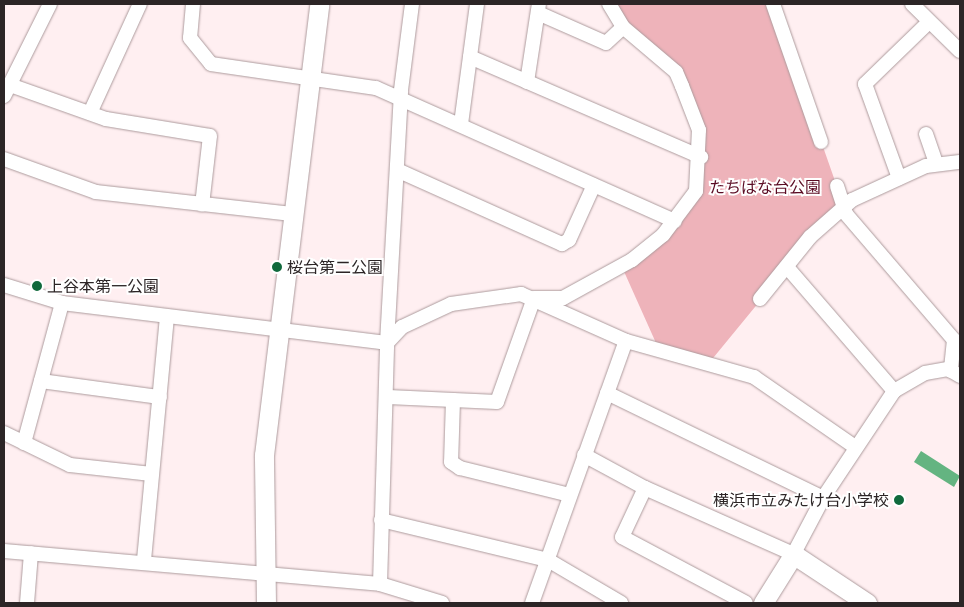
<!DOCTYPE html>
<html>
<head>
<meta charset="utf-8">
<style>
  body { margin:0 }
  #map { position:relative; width:964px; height:607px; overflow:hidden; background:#ffeff1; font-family:"Open Sans","Noto Sans JP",sans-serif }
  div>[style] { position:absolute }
  .green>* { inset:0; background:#eeb3ba }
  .water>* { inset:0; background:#64b481 }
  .roads { filter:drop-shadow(0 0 1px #ad9b9d) drop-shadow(0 0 1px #ad9b9d) }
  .street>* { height:14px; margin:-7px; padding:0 7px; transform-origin:7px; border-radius:7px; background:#fff }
  .secondary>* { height:19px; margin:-9.5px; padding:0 9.5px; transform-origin:9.5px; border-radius:9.5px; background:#fff }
  .dots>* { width:14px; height:14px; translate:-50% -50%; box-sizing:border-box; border:2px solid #fff; border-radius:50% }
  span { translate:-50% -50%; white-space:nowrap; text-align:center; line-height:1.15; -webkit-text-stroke:4px #fff; paint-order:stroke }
  .park-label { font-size:16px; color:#5b0b23 }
  .poi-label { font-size:16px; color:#2c2526 }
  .left { translate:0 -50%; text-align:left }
  .right { translate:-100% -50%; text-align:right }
  .frame { position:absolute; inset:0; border:5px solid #2c2526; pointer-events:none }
</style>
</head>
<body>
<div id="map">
  <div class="green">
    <div style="clip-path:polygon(609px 4px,773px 4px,842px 201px,709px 363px,656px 343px,622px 267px,687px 206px,701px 157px,683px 88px)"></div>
  </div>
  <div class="water">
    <div style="clip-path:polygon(921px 451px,960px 476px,954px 487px,914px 462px)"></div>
  </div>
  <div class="roads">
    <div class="street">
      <div style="left:193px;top:4px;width:34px;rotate:95deg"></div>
      <div style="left:190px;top:38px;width:33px;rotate:51deg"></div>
      <div style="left:211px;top:64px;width:167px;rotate:8.3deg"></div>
      <div style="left:376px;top:88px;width:327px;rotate:24deg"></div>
      <div style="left:773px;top:4px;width:146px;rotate:70.8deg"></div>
      <div style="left:912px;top:4px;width:67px;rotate:44.4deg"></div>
      <div style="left:538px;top:13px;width:74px;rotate:23.8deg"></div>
      <div style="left:606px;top:43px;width:23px;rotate:-43deg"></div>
      <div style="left:470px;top:57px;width:252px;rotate:23.4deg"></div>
      <div style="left:527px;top:82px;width:79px;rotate:-81.3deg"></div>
      <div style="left:10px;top:85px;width:102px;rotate:19.5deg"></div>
      <div style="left:106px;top:119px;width:105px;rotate:9.3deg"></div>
      <div style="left:210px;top:136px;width:69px;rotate:96.6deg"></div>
      <div style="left:4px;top:96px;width:103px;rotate:-63.4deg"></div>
      <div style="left:90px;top:113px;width:120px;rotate:-65.4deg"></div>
      <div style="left:461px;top:124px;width:121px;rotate:-82.4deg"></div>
      <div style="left:926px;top:134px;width:31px;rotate:71deg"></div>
      <div style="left:4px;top:159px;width:98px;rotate:19.7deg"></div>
      <div style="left:96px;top:192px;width:197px;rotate:6.4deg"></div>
      <div style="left:397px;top:170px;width:181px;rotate:24.2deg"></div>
      <div style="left:562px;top:244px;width:8px;rotate:-30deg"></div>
      <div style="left:569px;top:240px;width:60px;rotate:-65.6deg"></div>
      <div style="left:899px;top:178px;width:100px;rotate:-109.9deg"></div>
      <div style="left:865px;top:84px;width:89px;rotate:-44.1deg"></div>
      <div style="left:837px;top:186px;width:29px;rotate:72deg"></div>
      <div style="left:846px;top:214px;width:166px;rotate:49.4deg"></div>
      <div style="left:954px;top:340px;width:31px;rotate:96deg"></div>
      <div style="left:787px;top:267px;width:164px;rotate:49.2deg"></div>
      <div style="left:4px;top:285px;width:61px;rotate:17.2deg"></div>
      <div style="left:62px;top:303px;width:327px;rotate:7deg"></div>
      <div style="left:387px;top:343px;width:22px;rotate:-47deg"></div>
      <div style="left:402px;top:327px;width:54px;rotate:-25.1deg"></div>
      <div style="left:451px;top:304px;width:71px;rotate:-8.1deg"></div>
      <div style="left:521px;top:294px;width:115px;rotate:24.1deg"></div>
      <div style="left:626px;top:341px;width:133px;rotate:15.7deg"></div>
      <div style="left:754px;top:377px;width:123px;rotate:34.7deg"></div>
      <div style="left:760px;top:299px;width:80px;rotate:-51.1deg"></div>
      <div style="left:810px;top:237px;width:56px;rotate:-41.4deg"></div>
      <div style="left:852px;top:200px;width:81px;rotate:-24.7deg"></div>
      <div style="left:926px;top:166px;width:34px;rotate:-7deg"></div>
      <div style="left:41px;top:381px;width:120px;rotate:7.7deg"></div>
      <div style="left:607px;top:393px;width:240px;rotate:25.9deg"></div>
      <div style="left:388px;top:397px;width:109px;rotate:2.6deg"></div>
      <div style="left:497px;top:402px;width:110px;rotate:-70.4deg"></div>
      <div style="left:534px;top:298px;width:29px"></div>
      <div style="left:563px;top:298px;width:79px;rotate:-28.8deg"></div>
      <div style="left:632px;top:260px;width:40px;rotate:-39deg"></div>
      <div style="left:663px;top:235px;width:55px;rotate:-53.1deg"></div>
      <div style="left:696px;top:191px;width:61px;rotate:-87.2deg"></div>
      <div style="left:699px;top:130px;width:47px;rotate:-111.1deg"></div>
      <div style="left:682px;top:86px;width:15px;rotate:-113deg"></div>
      <div style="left:676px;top:72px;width:70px;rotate:-139.7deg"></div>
      <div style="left:623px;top:27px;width:27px;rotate:-121deg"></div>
      <div style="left:453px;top:400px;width:62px;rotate:91.8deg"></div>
      <div style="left:451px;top:462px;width:11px;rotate:34deg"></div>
      <div style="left:460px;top:468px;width:113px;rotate:13.8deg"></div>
      <div style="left:4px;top:433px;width:73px;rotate:25.9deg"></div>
      <div style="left:70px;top:465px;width:82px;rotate:6.3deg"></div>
      <div style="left:24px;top:443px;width:145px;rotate:-74.8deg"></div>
      <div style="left:584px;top:455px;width:69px;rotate:28.4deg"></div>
      <div style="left:645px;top:488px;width:162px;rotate:24deg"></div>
      <div style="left:645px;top:488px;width:54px;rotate:115.1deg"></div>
      <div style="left:622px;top:537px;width:140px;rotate:28deg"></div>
      <div style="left:381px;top:520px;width:172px;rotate:13.5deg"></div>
      <div style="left:548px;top:560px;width:85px;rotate:30.5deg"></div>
      <div style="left:4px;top:551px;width:377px;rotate:5deg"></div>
      <div style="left:380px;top:584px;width:65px;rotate:17deg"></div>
      <div style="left:793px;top:555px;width:64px;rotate:-62.2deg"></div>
      <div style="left:823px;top:498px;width:128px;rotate:-56.4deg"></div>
      <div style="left:894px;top:391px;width:36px;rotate:-30deg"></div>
      <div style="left:925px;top:373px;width:23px;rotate:-10deg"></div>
      <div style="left:948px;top:369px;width:14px;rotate:30deg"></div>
      <div style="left:144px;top:560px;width:244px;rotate:-84.6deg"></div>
      <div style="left:380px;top:584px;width:241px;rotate:-88.3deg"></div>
      <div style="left:387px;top:343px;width:253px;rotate:-86.8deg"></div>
      <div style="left:401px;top:90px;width:87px;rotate:-82.7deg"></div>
      <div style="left:27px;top:603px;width:50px;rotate:-85.4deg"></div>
      <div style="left:532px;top:603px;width:278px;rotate:-70.3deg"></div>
    </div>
    <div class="secondary">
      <div style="left:793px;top:554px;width:89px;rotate:33.5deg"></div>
      <div style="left:266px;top:603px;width:148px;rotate:-90.8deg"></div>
      <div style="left:264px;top:455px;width:454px;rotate:-83deg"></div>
      <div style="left:763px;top:603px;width:57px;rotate:-58deg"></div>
    </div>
  </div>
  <div class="dots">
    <div style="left:277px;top:267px;background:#10693c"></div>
    <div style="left:37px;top:286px;background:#10693c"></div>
    <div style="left:899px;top:500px;background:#10693c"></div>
  </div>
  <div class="park-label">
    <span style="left:765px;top:187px">たちばな台公園</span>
  </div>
  <div class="poi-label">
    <span class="left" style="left:287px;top:267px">桜台第二公園</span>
    <span class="left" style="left:47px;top:286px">上谷本第一公園</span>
    <span class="right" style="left:889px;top:500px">横浜市立みたけ台小学校</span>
  </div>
  <div class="frame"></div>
</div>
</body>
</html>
